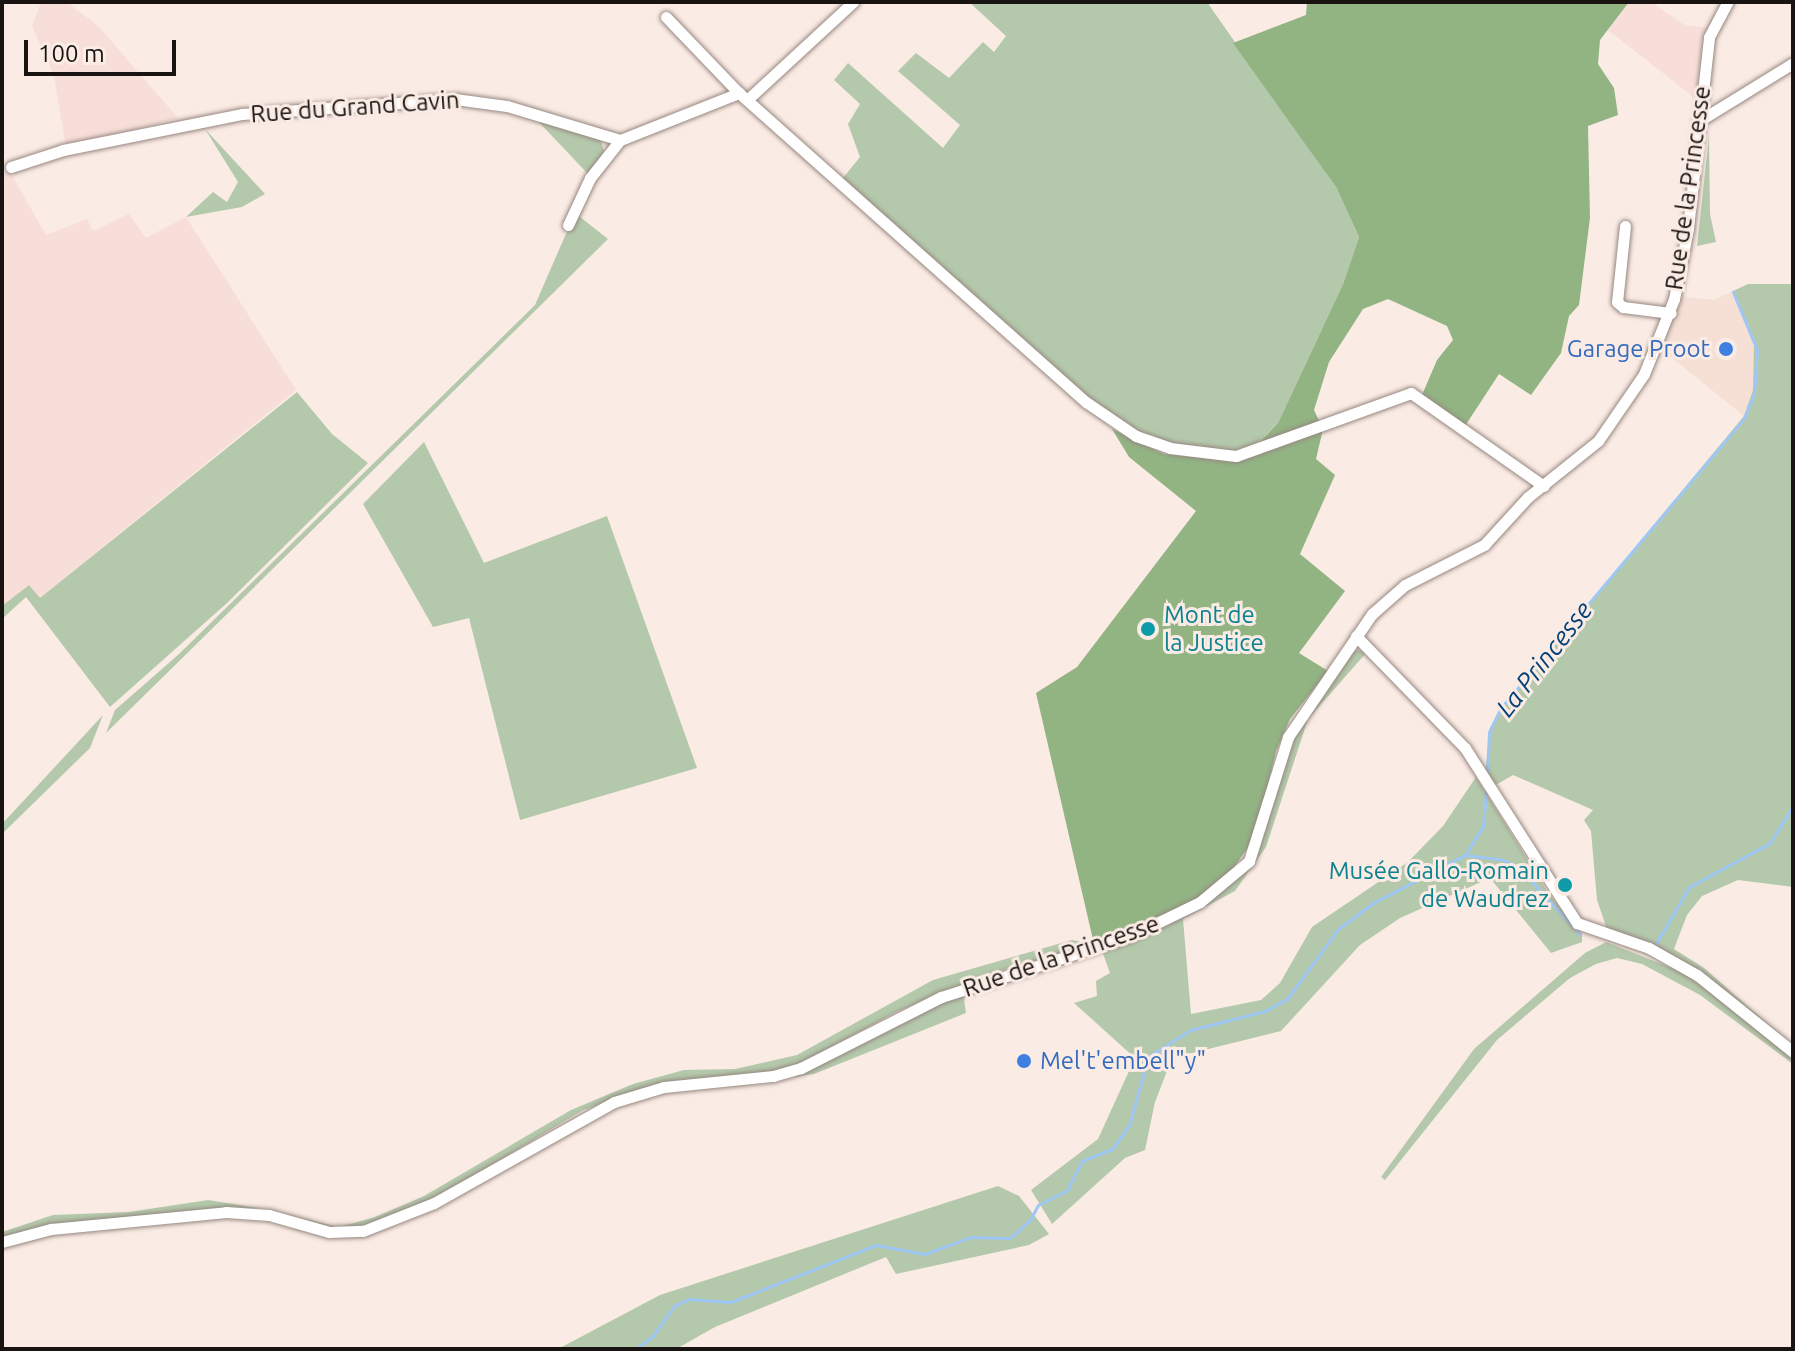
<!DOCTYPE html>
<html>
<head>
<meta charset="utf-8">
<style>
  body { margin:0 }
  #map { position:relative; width:1795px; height:1351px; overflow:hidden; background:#faebe4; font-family:Ubuntu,sans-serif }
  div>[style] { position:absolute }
  .commercial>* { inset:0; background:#f6dfd4 }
  .industrial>* { inset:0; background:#f8ded9 }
  .green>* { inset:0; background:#b4c9ab }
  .forest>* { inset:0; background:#92b483 }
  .stream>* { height:3px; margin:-1.5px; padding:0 1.5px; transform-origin:1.5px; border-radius:1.5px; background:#9fc7f5 }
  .roads { filter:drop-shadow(0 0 2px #968881) drop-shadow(0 0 2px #968881) }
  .street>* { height:11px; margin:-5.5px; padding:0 5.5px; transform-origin:5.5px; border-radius:5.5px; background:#fff }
  .dots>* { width:22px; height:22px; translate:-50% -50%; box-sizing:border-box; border:4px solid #faebe4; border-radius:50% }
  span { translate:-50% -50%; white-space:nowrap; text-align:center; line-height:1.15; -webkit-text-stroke:6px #faebe4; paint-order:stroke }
  .street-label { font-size:24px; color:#191411 }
  .shop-label { font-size:24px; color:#366cbe }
  .right { translate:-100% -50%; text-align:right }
  .left { translate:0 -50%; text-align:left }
  .culture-label { font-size:24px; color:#0d838f }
  .water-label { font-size:26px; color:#054178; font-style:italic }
  .frame { position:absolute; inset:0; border:4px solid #191411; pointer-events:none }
  .scale { position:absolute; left:24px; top:40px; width:152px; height:36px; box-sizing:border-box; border:4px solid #191411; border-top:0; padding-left:10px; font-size:24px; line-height:28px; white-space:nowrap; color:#191411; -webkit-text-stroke:6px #faebe4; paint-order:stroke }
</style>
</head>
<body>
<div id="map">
  <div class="commercial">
    <div style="clip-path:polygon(1733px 291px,1754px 342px,1753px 390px,1744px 416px,1661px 349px,1679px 296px,1714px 300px)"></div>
  </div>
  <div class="industrial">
    <div style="clip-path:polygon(41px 2px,67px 2px,99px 27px,178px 118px,66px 147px,54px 76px,32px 26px)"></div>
    <div style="clip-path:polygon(1629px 2px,1651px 2px,1686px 26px,1708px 27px,1696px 99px,1608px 30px)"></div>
    <div style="clip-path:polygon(9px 170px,46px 235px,87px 219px,93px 231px,129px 214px,146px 238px,186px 217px,296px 390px,39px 599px,28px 585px,3px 607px,2px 173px)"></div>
  </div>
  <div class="green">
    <div style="clip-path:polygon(969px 2px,1207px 2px,1336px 187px,1359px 237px,1343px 284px,1278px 423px,1249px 452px,1187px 449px,1141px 437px,1107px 414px,843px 178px,860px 157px,848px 124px,860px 104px,834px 80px,848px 63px,943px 148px,960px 125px,898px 71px,916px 53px,949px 78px,983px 42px,994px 52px,1006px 36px)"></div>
    <div style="clip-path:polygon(535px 118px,601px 141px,604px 151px,589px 175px)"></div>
    <div style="clip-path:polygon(205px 129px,265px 194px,242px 207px,186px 217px,213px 192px,227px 202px,238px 182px)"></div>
    <div style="clip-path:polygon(1709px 136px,1710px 214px,1716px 242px,1697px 246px)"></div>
    <div style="clip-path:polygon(575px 213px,608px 239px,106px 733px,115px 710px,178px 655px,535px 305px)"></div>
    <div style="clip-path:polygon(1748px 284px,1793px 284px,1793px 887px,1738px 880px,1702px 896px,1687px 915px,1674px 949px,1704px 968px,1793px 1046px,1737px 1001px,1608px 932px,1597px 900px,1591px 831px,1584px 820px,1593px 810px,1513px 775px,1494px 786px,1485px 774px,1490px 728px,1502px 708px,1744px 416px,1753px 390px,1754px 342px,1733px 291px)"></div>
    <div style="clip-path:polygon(297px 392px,332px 434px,368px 463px,227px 603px,110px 707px,26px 597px,2px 619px,2px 606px,29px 585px,40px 598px)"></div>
    <div style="clip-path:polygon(424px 442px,484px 563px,607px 516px,697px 768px,520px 820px,469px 618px,433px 627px,363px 504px)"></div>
    <div style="clip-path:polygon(1358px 650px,1366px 653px,1308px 719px,1266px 847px,1235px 891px,1183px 919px,1191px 1014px,1261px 1000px,1280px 983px,1312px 927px,1408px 862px,1443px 826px,1476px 777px,1548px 893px,1582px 934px,1582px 942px,1551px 953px,1490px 878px,1400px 918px,1360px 945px,1281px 1031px,1172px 1058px,1155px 1102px,1145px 1150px,1125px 1158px,1052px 1224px,1031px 1190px,1098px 1139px,1135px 1058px,1074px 1003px,1097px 996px,1096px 981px,1110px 973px,1102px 951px,1183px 916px,1247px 864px,1293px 731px,1348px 653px)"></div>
    <div style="clip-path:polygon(103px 715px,90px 748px,2px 834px,2px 824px)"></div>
    <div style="clip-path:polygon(1072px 940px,1094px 944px,985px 975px,898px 1011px,792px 1068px,615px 1099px,583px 1110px,440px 1196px,379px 1223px,344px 1231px,260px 1208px,168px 1213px,2px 1238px,2px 1232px,53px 1215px,129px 1212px,208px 1200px,260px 1208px,339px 1227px,375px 1217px,424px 1196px,571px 1110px,633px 1084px,684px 1070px,735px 1069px,797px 1055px,933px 980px)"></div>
    <div style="clip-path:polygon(1606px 942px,1679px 971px,1715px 994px,1793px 1058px,1793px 1064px,1700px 995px,1642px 964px,1617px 958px,1596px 964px,1570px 978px,1497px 1040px,1385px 1180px,1381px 1177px,1474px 1049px,1585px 953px)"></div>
    <div style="clip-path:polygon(963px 992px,966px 1013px,814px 1074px,738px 1085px,765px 1080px)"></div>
    <div style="clip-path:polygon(998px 1186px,1019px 1196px,1049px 1234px,1029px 1245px,896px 1274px,886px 1257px,715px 1327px,676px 1349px,558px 1349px,660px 1295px)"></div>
  </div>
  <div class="forest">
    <div style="clip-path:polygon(1307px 2px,1629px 2px,1600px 40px,1598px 64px,1614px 88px,1618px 115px,1588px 126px,1590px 218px,1579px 305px,1569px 316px,1561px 353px,1531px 395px,1499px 374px,1465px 426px,1422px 395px,1437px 360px,1453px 340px,1447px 326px,1388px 299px,1363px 309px,1329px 362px,1314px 410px,1323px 429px,1316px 459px,1335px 475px,1300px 554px,1345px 591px,1299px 653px,1328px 671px,1290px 719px,1276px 751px,1256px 836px,1220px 887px,1148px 926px,1094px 944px,1036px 693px,1077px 667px,1196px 511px,1129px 457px,1112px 429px,1164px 454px,1240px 462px,1278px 423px,1343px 284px,1359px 237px,1336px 187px,1233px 43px,1306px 15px)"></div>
  </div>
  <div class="stream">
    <div style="left:1487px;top:773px;width:41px;rotate:-87.2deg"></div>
    <div style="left:1489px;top:732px;width:25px;rotate:-64deg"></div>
    <div style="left:1500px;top:709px;width:380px;rotate:-50deg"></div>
    <div style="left:1744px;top:418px;width:27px;rotate:-68deg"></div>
    <div style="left:1754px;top:393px;width:43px;rotate:-86deg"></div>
    <div style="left:1757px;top:350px;width:63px;rotate:-112.5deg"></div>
    <div style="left:1465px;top:855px;width:38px;rotate:7deg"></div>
    <div style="left:1503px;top:860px;width:19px;rotate:28deg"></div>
    <div style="left:1520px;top:869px;width:88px;rotate:47.3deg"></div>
    <div style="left:1654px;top:947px;width:69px;rotate:-59.7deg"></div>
    <div style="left:1689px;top:887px;width:92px;rotate:-28.5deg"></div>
    <div style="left:1770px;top:843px;width:44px;rotate:-58.1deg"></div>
    <div style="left:635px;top:1349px;width:22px;rotate:-36deg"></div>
    <div style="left:653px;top:1336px;width:37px;rotate:-55deg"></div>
    <div style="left:674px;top:1306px;width:17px;rotate:-25deg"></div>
    <div style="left:689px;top:1299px;width:42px;rotate:4.1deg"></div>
    <div style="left:731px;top:1302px;width:156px;rotate:-21.5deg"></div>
    <div style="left:876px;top:1245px;width:50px;rotate:10.4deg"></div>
    <div style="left:925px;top:1254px;width:48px;rotate:-20.7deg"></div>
    <div style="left:970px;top:1237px;width:40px;rotate:1.4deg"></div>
    <div style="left:1010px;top:1238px;width:27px;rotate:-42deg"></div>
    <div style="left:1030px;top:1220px;width:17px;rotate:-62deg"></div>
    <div style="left:1038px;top:1205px;width:33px;rotate:-27deg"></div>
    <div style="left:1067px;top:1190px;width:33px;rotate:-63deg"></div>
    <div style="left:1082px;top:1161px;width:32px;rotate:-22deg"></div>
    <div style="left:1112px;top:1149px;width:29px;rotate:-54deg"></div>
    <div style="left:1129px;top:1126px;width:72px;rotate:-74.6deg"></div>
    <div style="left:1148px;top:1057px;width:50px;rotate:-32.7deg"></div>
    <div style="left:1190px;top:1030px;width:77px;rotate:-14.2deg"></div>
    <div style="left:1265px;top:1011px;width:25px;rotate:-29deg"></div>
    <div style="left:1287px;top:999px;width:87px;rotate:-53.9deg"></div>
    <div style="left:1338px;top:929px;width:44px;rotate:-36.6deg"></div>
    <div style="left:1373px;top:903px;width:104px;rotate:-27.6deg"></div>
    <div style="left:1465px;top:855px;width:34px;rotate:-58deg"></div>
    <div style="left:1483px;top:826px;width:37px;rotate:-85deg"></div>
  </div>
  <div class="roads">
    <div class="street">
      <div style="left:666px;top:17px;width:105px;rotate:46.2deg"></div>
      <div style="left:739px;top:93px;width:465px;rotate:41.7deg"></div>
      <div style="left:1086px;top:402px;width:60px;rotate:34.2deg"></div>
      <div style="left:1136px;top:436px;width:36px;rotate:19deg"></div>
      <div style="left:1170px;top:448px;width:66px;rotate:6.9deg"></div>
      <div style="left:1236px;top:456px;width:186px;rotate:-19.8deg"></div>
      <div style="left:1411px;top:393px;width:162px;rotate:35deg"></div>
      <div style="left:748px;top:99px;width:143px;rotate:-42.7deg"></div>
      <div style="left:1699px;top:121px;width:110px;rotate:-31.7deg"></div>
      <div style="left:11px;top:167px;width:55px;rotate:-18.1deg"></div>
      <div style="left:63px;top:150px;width:183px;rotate:-11.4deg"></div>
      <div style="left:242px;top:114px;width:214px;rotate:-4deg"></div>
      <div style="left:455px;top:99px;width:52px;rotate:7.7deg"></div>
      <div style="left:507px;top:106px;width:118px;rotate:16.7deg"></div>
      <div style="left:568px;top:225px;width:52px;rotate:-64.9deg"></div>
      <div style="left:590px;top:178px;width:48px;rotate:-51.7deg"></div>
      <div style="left:620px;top:140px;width:128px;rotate:-21.6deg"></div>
      <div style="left:1625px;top:226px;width:76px;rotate:96deg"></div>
      <div style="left:1617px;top:302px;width:8px;rotate:40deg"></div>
      <div style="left:1623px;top:307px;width:48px;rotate:7.1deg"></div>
      <div style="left:1356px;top:636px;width:156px;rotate:45.8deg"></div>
      <div style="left:1465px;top:748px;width:208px;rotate:57.4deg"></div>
      <div style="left:1577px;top:923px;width:76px;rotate:19.1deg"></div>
      <div style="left:1649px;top:948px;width:55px;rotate:29.4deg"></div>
      <div style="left:1697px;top:975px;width:123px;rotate:38.7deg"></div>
      <div style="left:2px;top:1242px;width:51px;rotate:-14.9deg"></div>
      <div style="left:51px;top:1229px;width:176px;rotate:-5.5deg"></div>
      <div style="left:226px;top:1212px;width:43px;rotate:4deg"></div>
      <div style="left:269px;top:1215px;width:62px;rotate:15.8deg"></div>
      <div style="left:329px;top:1232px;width:34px;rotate:-2deg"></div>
      <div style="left:363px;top:1231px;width:76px;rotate:-21.5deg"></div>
      <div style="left:434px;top:1203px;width:206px;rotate:-29.3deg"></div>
      <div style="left:614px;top:1102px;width:52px;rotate:-16.7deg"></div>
      <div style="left:664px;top:1087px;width:110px;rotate:-5.8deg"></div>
      <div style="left:773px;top:1076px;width:29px;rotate:-16deg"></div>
      <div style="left:801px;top:1068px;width:157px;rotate:-26.9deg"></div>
      <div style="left:941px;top:997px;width:199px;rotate:-17.9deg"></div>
      <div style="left:1130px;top:936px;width:78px;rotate:-25.9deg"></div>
      <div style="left:1200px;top:902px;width:64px;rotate:-39.9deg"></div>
      <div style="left:1249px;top:861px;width:130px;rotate:-72.5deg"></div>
      <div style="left:1288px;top:737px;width:149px;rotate:-55.7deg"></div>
      <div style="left:1372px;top:614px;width:44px;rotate:-41.3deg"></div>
      <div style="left:1405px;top:585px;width:89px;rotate:-26.9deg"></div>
      <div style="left:1484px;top:545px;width:65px;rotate:-47.5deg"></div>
      <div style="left:1528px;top:497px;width:90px;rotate:-38.7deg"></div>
      <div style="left:1598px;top:441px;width:81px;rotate:-55.5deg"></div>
      <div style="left:1644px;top:374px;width:81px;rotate:-68.2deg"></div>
      <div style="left:1674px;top:299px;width:72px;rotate:-78.8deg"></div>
      <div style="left:1688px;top:228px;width:192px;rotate:-83.7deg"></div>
      <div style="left:1709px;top:37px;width:40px;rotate:-62deg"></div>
    </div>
  </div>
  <div class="dots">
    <div style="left:1726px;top:349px;background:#3f7fe0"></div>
    <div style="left:1148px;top:629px;background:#0f9aa8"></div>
    <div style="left:1565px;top:885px;background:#0f9aa8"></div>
    <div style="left:1024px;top:1061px;background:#3f7fe0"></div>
  </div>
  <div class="street-label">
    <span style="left:355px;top:107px;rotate:-4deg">Rue du Grand Cavin</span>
    <span style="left:1688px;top:188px;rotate:-82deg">Rue de la Princesse</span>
    <span style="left:1061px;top:956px;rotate:-19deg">Rue de la Princesse</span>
  </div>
  <div class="shop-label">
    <span class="right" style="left:1710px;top:349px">Garage Proot</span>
    <span class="left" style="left:1040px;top:1061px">Mel't'embell"y"</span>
  </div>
  <div class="culture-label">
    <span class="left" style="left:1164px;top:629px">Mont de<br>la Justice</span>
    <span class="right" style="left:1549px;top:885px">Musée Gallo-Romain<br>de Waudrez</span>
  </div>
  <div class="water-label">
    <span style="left:1544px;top:659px;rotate:-52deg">La Princesse</span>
  </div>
  <div class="frame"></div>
  <div class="scale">100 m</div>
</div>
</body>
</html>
